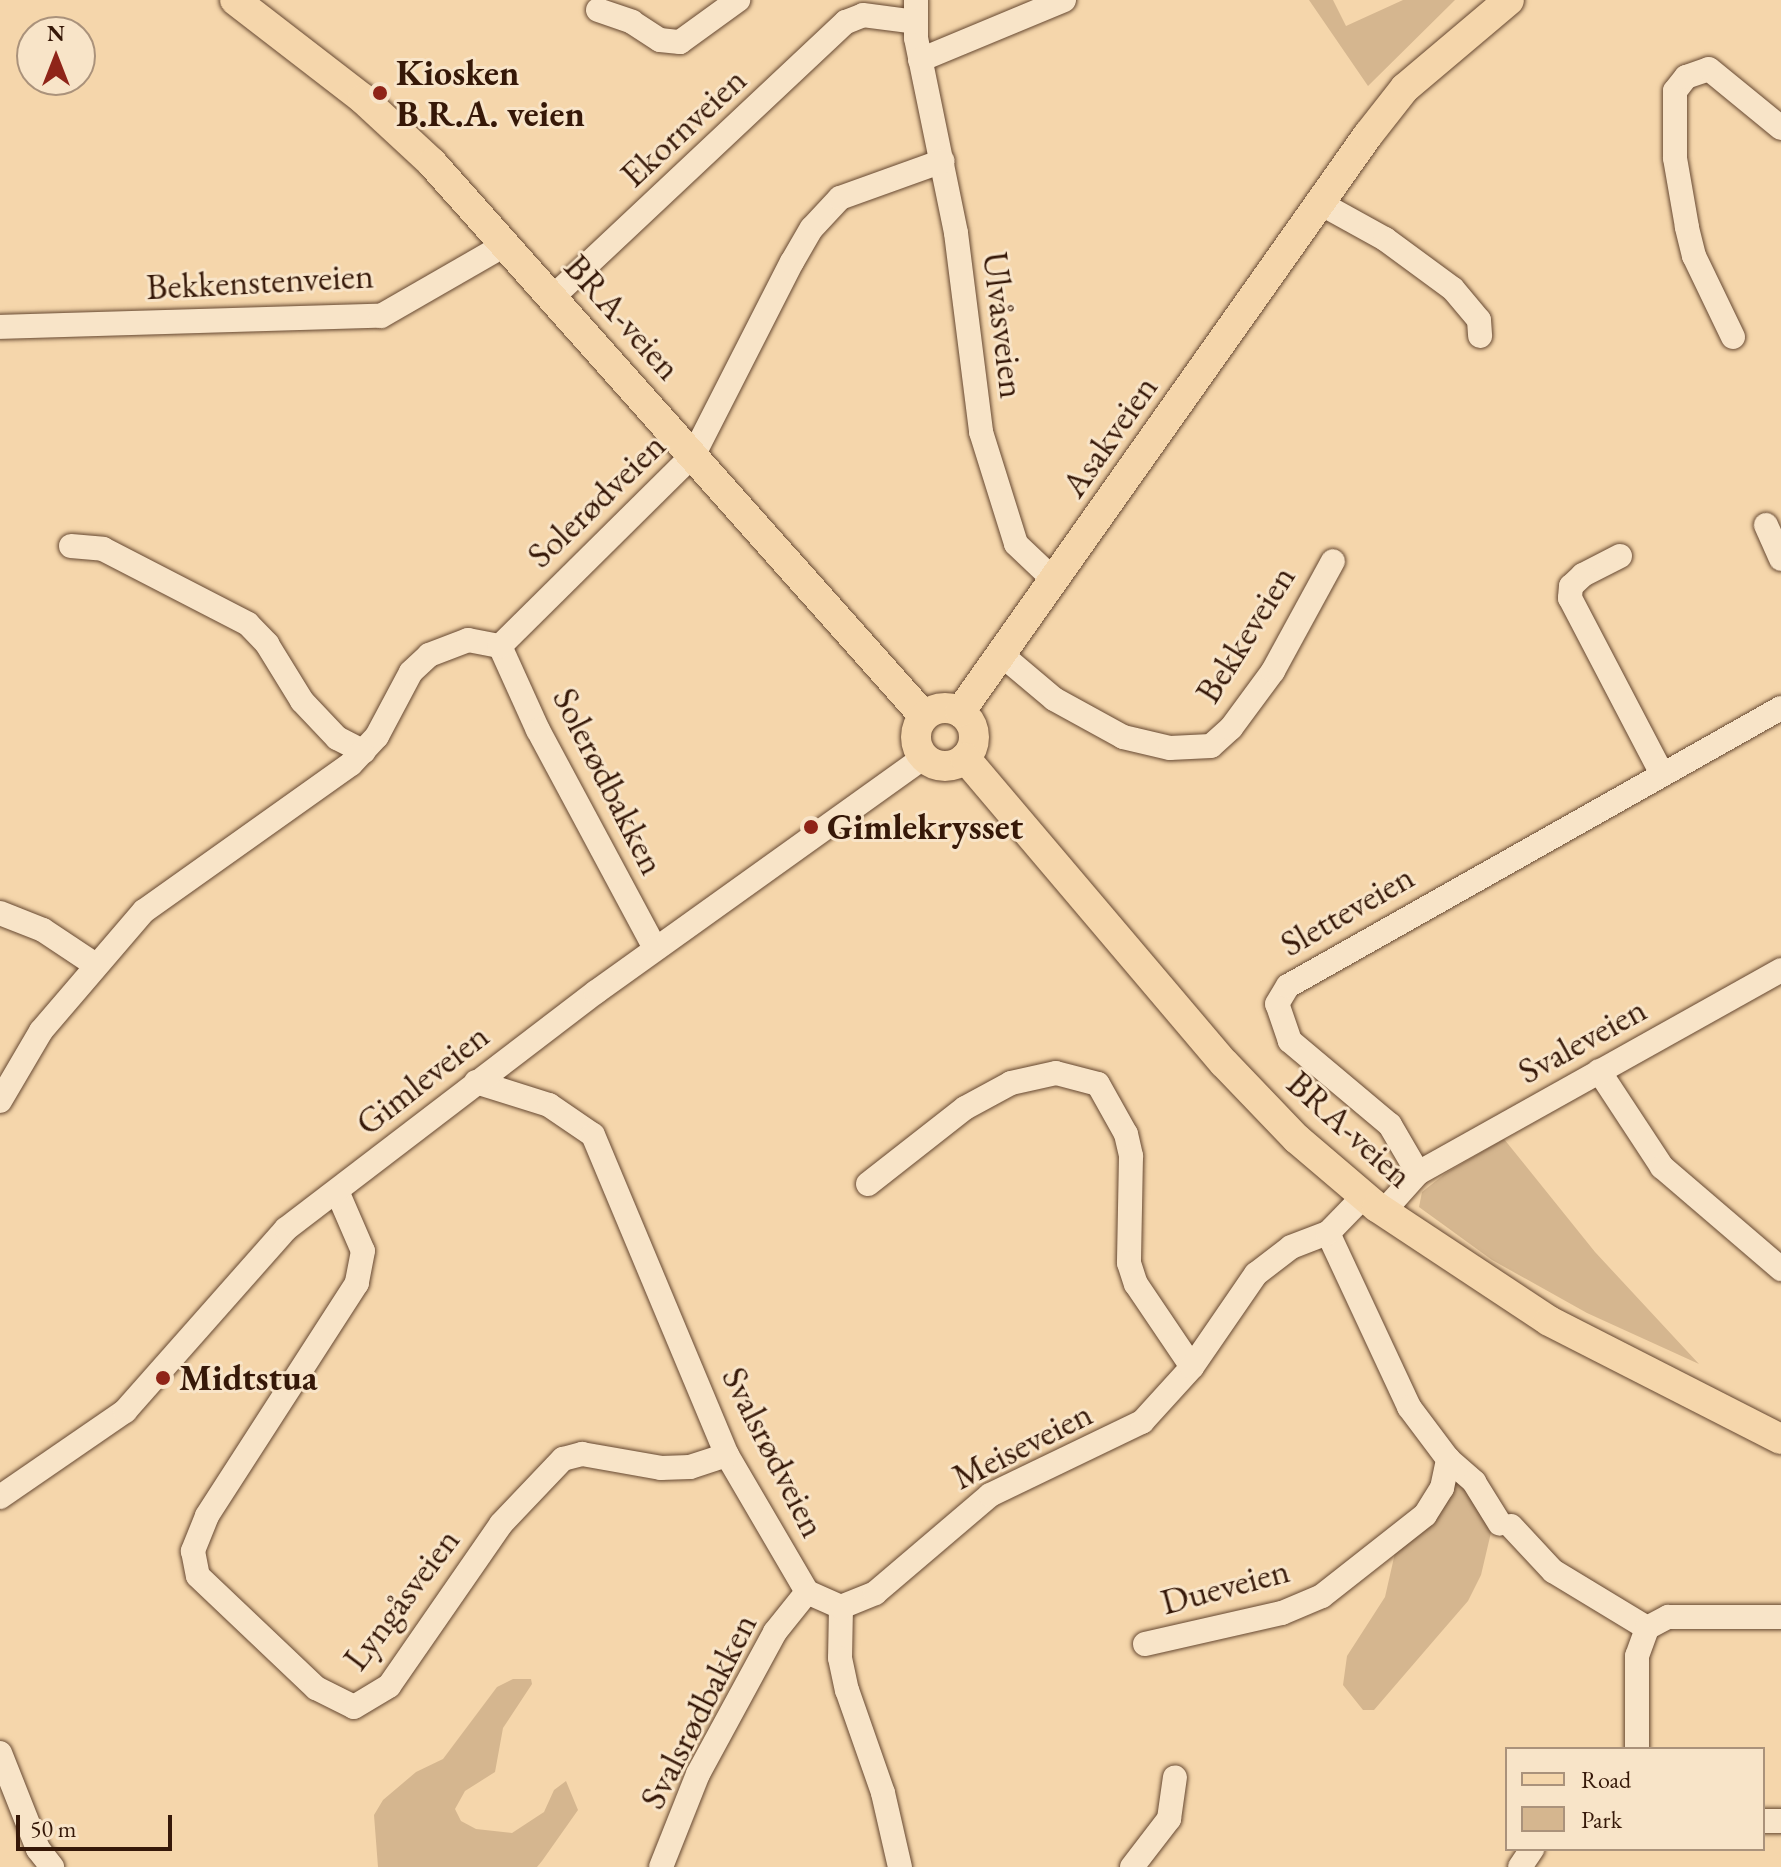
<!DOCTYPE html>
<html>
<head>
<meta charset="utf-8">
<style>
  body { margin:0 }
  #map { position:relative; width:1781px; height:1867px; overflow:hidden; background:#f5d6ab; font-family:"EB Garamond",serif }
  div>[style] { position:absolute }
  .green>* { inset:0; background:#d5b68f }
  .roads { filter:drop-shadow(0 0 2px #664831) drop-shadow(0 0 2px #664831) }
  .minor>* { height:24px; margin:-12px; padding:0 12px; transform-origin:12px; border-radius:12px; background:#f8e4c8 }
  .major>* { height:30px; margin:-15px; padding:0 15px; transform-origin:15px; border-radius:15px; background:#f5d6ab }
  .major>.ring { margin:-15px; padding:0; box-sizing:content-box; background:none; border:30px solid #f5d6ab; border-radius:50% }
  .dots>* { width:22px; height:22px; translate:-50% -50%; box-sizing:border-box; border:4px solid #f8e4c8; border-radius:50% }
  span { translate:-50% -50%; white-space:nowrap; text-align:center; line-height:1.15; -webkit-text-stroke:6px #f8e4c8; paint-order:stroke }
  .poi-label { font-size:36px; color:#361808; font-weight:700 }
  .left { translate:0 -50%; text-align:left }
  .street-label { font-size:36px; color:#361808 }
  .legend { position:absolute; left:1505px; top:1747px; width:260px; height:104px; box-sizing:border-box; background:#f8e4c8; border:2px solid #aa927b; margin:0; padding:10px 14px; list-style:none; font-size:24px; color:#361808 }
  .legend li { display:flex; align-items:center; gap:16px; height:40px }
  .legend b { width:40px; border:2px solid #aa927b }
  .north { position:absolute; left:16px; top:16px; width:80px; height:80px; box-sizing:border-box; background:#f8e4c8; border:2px solid #aa927b; border-radius:50%; rotate:0deg; font-size:22px; font-weight:700; line-height:32px; text-align:center; color:#361808 }
  .north::after { content:''; display:block; margin:auto; width:28px; height:36px; background:#8f2418; clip-path:polygon(50% 0,100% 100%,50% 72%,0 100%) }
  .scale { position:absolute; left:16px; top:1815px; width:156px; height:36px; box-sizing:border-box; border:4px solid #361808; border-top:0; padding-left:10px; font-size:24px; line-height:28px; white-space:nowrap; color:#361808; -webkit-text-stroke:6px #f8e4c8; paint-order:stroke }
</style>
</head>
<body>
<div id="map">
  <div class="green">
    <div style="clip-path:polygon(1309px 0,1333px 0,1346px 26px,1403px 0,1455px 0,1368px 86px)"></div>
    <div style="clip-path:polygon(1504px 1139px,1595px 1252px,1699px 1364px,1587px 1313px,1492px 1260px,1419px 1207px,1422px 1192px,1446px 1173px)"></div>
    <div style="clip-path:polygon(1453px 1477px,1462px 1482px,1493px 1524px,1481px 1575px,1468px 1601px,1436px 1638px,1374px 1710px,1363px 1710px,1343px 1685px,1347px 1656px,1385px 1597px,1395px 1553px)"></div>
    <div style="clip-path:polygon(513px 1679px,531px 1679px,532px 1684px,503px 1728px,495px 1772px,465px 1791px,455px 1809px,461px 1821px,476px 1829px,512px 1833px,544px 1812px,554px 1790px,566px 1781px,578px 1810px,542px 1861px,537px 1867px,378px 1867px,374px 1815px,383px 1800px,416px 1772px,443px 1759px,497px 1687px)"></div>
  </div>
  <div class="roads">
    <div class="minor">
      <div style="left:916px;top:0;width:38px;rotate:90deg"></div>
      <div style="left:916px;top:38px;width:199px;rotate:78.4deg"></div>
      <div style="left:956px;top:233px;width:201px;rotate:82.8deg"></div>
      <div style="left:981px;top:432px;width:117px;rotate:72.6deg"></div>
      <div style="left:1016px;top:544px;width:52px;rotate:43.5deg"></div>
      <div style="left:598px;top:10px;width:36px;rotate:19deg"></div>
      <div style="left:632px;top:22px;width:33px;rotate:33deg"></div>
      <div style="left:660px;top:40px;width:20px;rotate:6deg"></div>
      <div style="left:680px;top:42px;width:72px;rotate:-35.9deg"></div>
      <div style="left:920px;top:60px;width:156px;rotate:-22.6deg"></div>
      <div style="left:1318px;top:202px;width:77px;rotate:28.9deg"></div>
      <div style="left:1385px;top:239px;width:84px;rotate:36.3deg"></div>
      <div style="left:1453px;top:289px;width:40px;rotate:50deg"></div>
      <div style="left:1479px;top:320px;width:16px;rotate:86deg"></div>
      <div style="left:555px;top:295px;width:399px;rotate:-43.2deg"></div>
      <div style="left:846px;top:22px;width:18px;rotate:-22deg"></div>
      <div style="left:863px;top:15px;width:53px;rotate:7.5deg"></div>
      <div style="left:0;top:327px;width:381px;rotate:-1.7deg"></div>
      <div style="left:381px;top:316px;width:144px;rotate:-29.9deg"></div>
      <div style="left:1733px;top:337px;width:90px;rotate:-115.7deg"></div>
      <div style="left:1694px;top:256px;width:30px;rotate:-104deg"></div>
      <div style="left:1687px;top:227px;width:70px;rotate:-99.9deg"></div>
      <div style="left:1675px;top:158px;width:67px;rotate:-90deg"></div>
      <div style="left:1675px;top:91px;width:18px;rotate:-52deg"></div>
      <div style="left:1686px;top:77px;width:24px;rotate:-19deg"></div>
      <div style="left:1709px;top:69px;width:93px;rotate:39.3deg"></div>
      <div style="left:1766px;top:525px;width:37px;rotate:66deg"></div>
      <div style="left:71px;top:546px;width:32px;rotate:5deg"></div>
      <div style="left:103px;top:549px;width:163px;rotate:27.3deg"></div>
      <div style="left:248px;top:624px;width:28px;rotate:46deg"></div>
      <div style="left:267px;top:644px;width:67px;rotate:58.4deg"></div>
      <div style="left:302px;top:701px;width:51px;rotate:46.6deg"></div>
      <div style="left:337px;top:738px;width:30px;rotate:27deg"></div>
      <div style="left:1620px;top:556px;width:42px;rotate:152.8deg"></div>
      <div style="left:1583px;top:575px;width:16px;rotate:137deg"></div>
      <div style="left:1571px;top:586px;width:12px;rotate:95deg"></div>
      <div style="left:1570px;top:598px;width:199px;rotate:62.4deg"></div>
      <div style="left:500px;top:646px;width:92px;rotate:65.7deg"></div>
      <div style="left:538px;top:730px;width:247px;rotate:61.8deg"></div>
      <div style="left:1003px;top:656px;width:67px;rotate:40.1deg"></div>
      <div style="left:1054px;top:699px;width:79px;rotate:28.8deg"></div>
      <div style="left:1123px;top:737px;width:48px;rotate:13.2deg"></div>
      <div style="left:1170px;top:748px;width:41px;rotate:-2.8deg"></div>
      <div style="left:1211px;top:746px;width:27px;rotate:-42deg"></div>
      <div style="left:1231px;top:728px;width:71px;rotate:-53.6deg"></div>
      <div style="left:1273px;top:671px;width:125px;rotate:-61.4deg"></div>
      <div style="left:0;top:913px;width:46px;rotate:21.6deg"></div>
      <div style="left:43px;top:930px;width:61px;rotate:33.7deg"></div>
      <div style="left:1599px;top:1071px;width:115px;rotate:56.7deg"></div>
      <div style="left:1662px;top:1167px;width:157px;rotate:40.6deg"></div>
      <div style="left:476px;top:1082px;width:77px;rotate:17.5deg"></div>
      <div style="left:549px;top:1105px;width:53px;rotate:34.3deg"></div>
      <div style="left:593px;top:1135px;width:347px;rotate:67.3deg"></div>
      <div style="left:727px;top:1455px;width:159px;rotate:59.7deg"></div>
      <div style="left:807px;top:1592px;width:37px;rotate:24deg"></div>
      <div style="left:841px;top:1607px;width:51px;rotate:91.1deg"></div>
      <div style="left:840px;top:1658px;width:33px;rotate:78deg"></div>
      <div style="left:847px;top:1690px;width:109px;rotate:70.7deg"></div>
      <div style="left:883px;top:1793px;width:76px;rotate:77.1deg"></div>
      <div style="left:0;top:1101px;width:81px;rotate:-59.6deg"></div>
      <div style="left:41px;top:1031px;width:158px;rotate:-49.4deg"></div>
      <div style="left:144px;top:911px;width:254px;rotate:-35.4deg"></div>
      <div style="left:351px;top:764px;width:38px;rotate:-47deg"></div>
      <div style="left:377px;top:736px;width:72px;rotate:-62deg"></div>
      <div style="left:411px;top:672px;width:25px;rotate:-43deg"></div>
      <div style="left:429px;top:655px;width:42px;rotate:-21deg"></div>
      <div style="left:468px;top:640px;width:33px;rotate:11deg"></div>
      <div style="left:500px;top:646px;width:273px;rotate:-44.7deg"></div>
      <div style="left:694px;top:454px;width:216px;rotate:-63deg"></div>
      <div style="left:792px;top:262px;width:39px;rotate:-60deg"></div>
      <div style="left:812px;top:228px;width:41px;rotate:-47deg"></div>
      <div style="left:840px;top:198px;width:109px;rotate:-19.8deg"></div>
      <div style="left:1418px;top:1173px;width:416px;rotate:-29.2deg"></div>
      <div style="left:868px;top:1184px;width:123px;rotate:-38.1deg"></div>
      <div style="left:965px;top:1108px;width:52px;rotate:-28.5deg"></div>
      <div style="left:1011px;top:1083px;width:46px;rotate:-12.5deg"></div>
      <div style="left:1056px;top:1073px;width:43px;rotate:14.7deg"></div>
      <div style="left:1098px;top:1084px;width:57px;rotate:60.8deg"></div>
      <div style="left:1126px;top:1134px;width:23px;rotate:77deg"></div>
      <div style="left:1131px;top:1156px;width:107px;rotate:91.1deg"></div>
      <div style="left:1129px;top:1263px;width:22px;rotate:72deg"></div>
      <div style="left:1136px;top:1284px;width:100px;rotate:56deg"></div>
      <div style="left:337px;top:1191px;width:65px;rotate:66.6deg"></div>
      <div style="left:363px;top:1251px;width:33px;rotate:101deg"></div>
      <div style="left:357px;top:1283px;width:277px;rotate:122.8deg"></div>
      <div style="left:207px;top:1516px;width:38px;rotate:112deg"></div>
      <div style="left:193px;top:1551px;width:25px;rotate:79deg"></div>
      <div style="left:198px;top:1576px;width:163px;rotate:43.5deg"></div>
      <div style="left:316px;top:1688px;width:42px;rotate:26.6deg"></div>
      <div style="left:354px;top:1707px;width:41px;rotate:-31deg"></div>
      <div style="left:389px;top:1686px;width:197px;rotate:-55.3deg"></div>
      <div style="left:501px;top:1524px;width:90px;rotate:-46.4deg"></div>
      <div style="left:563px;top:1459px;width:20px;rotate:-15deg"></div>
      <div style="left:582px;top:1454px;width:80px;rotate:10deg"></div>
      <div style="left:661px;top:1468px;width:29px;rotate:-2deg"></div>
      <div style="left:690px;top:1467px;width:39px;rotate:-18deg"></div>
      <div style="left:1383px;top:1212px;width:52px;rotate:-48.1deg"></div>
      <div style="left:1418px;top:1173px;width:56px;rotate:-120.3deg"></div>
      <div style="left:1390px;top:1125px;width:131px;rotate:-140deg"></div>
      <div style="left:1290px;top:1041px;width:39px;rotate:-109deg"></div>
      <div style="left:1277px;top:1004px;width:21px;rotate:-59deg"></div>
      <div style="left:1288px;top:986px;width:566px;rotate:-29.42deg"></div>
      <div style="left:1328px;top:1233px;width:192px;rotate:65deg"></div>
      <div style="left:1409px;top:1407px;width:65px;rotate:53.1deg"></div>
      <div style="left:1448px;top:1459px;width:35px;rotate:41deg"></div>
      <div style="left:1474px;top:1482px;width:49px;rotate:58.2deg"></div>
      <div style="left:0;top:1497px;width:152px;rotate:-34.5deg"></div>
      <div style="left:125px;top:1411px;width:243px;rotate:-48.5deg"></div>
      <div style="left:286px;top:1229px;width:390px;rotate:-37.4deg"></div>
      <div style="left:596px;top:992px;width:402px;rotate:-35.6deg"></div>
      <div style="left:1511px;top:1526px;width:62px;rotate:47deg"></div>
      <div style="left:1553px;top:1571px;width:110px;rotate:31.2deg"></div>
      <div style="left:841px;top:1607px;width:37px;rotate:-22deg"></div>
      <div style="left:875px;top:1593px;width:151px;rotate:-40.4deg"></div>
      <div style="left:990px;top:1495px;width:169px;rotate:-25.7deg"></div>
      <div style="left:1142px;top:1422px;width:74px;rotate:-47.7deg"></div>
      <div style="left:1192px;top:1367px;width:113px;rotate:-55.5deg"></div>
      <div style="left:1256px;top:1274px;width:44px;rotate:-37.6deg"></div>
      <div style="left:1291px;top:1247px;width:40px;rotate:-21deg"></div>
      <div style="left:1328px;top:1233px;width:52px;rotate:-45.8deg"></div>
      <div style="left:1145px;top:1644px;width:140px;rotate:-12.8deg"></div>
      <div style="left:1282px;top:1613px;width:43px;rotate:-23deg"></div>
      <div style="left:1322px;top:1596px;width:131px;rotate:-38.2deg"></div>
      <div style="left:1425px;top:1515px;width:32px;rotate:-58deg"></div>
      <div style="left:1442px;top:1488px;width:30px;rotate:-78deg"></div>
      <div style="left:1637px;top:1749px;width:93px;rotate:-90deg"></div>
      <div style="left:1637px;top:1656px;width:30px;rotate:-70deg"></div>
      <div style="left:1647px;top:1628px;width:24px;rotate:-28deg"></div>
      <div style="left:1668px;top:1617px;width:113px"></div>
      <div style="left:0;top:1753px;width:103px;rotate:68.4deg"></div>
      <div style="left:38px;top:1849px;width:23px;rotate:52deg"></div>
      <div style="left:1763px;top:1821px;width:18px"></div>
      <div style="left:661px;top:1867px;width:100px;rotate:-68.3deg"></div>
      <div style="left:698px;top:1774px;width:162px;rotate:-61.5deg"></div>
      <div style="left:775px;top:1632px;width:51px;rotate:-51.3deg"></div>
      <div style="left:1132px;top:1867px;width:61px;rotate:-52.4deg"></div>
      <div style="left:1169px;top:1819px;width:42px;rotate:-81.9deg"></div>
      <div style="left:1520px;top:1867px;width:22px;rotate:-56deg"></div>
    </div>
    <div class="major">
      <div style="left:235px;top:0;width:162px;rotate:37.7deg"></div>
      <div style="left:363px;top:99px;width:94px;rotate:42.8deg"></div>
      <div style="left:432px;top:163px;width:740px;rotate:48.34deg"></div>
      <div class="ring" style="left:916px;top:708px;width:28px;height:28px"></div>
      <div style="left:960px;top:712px;width:707px;rotate:-54.74deg"></div>
      <div style="left:1368px;top:135px;width:60px;rotate:-51.8deg"></div>
      <div style="left:1405px;top:88px;width:136px;rotate:-40.2deg"></div>
      <div style="left:965px;top:758px;width:400px;rotate:49.7deg"></div>
      <div style="left:1224px;top:1063px;width:105px;rotate:46.2deg"></div>
      <div style="left:1297px;top:1139px;width:105px;rotate:40.4deg"></div>
      <div style="left:1377px;top:1207px;width:206px;rotate:33.5deg"></div>
      <div style="left:1549px;top:1321px;width:260px;rotate:27deg"></div>
    </div>
  </div>
  <div class="dots">
    <div style="left:380px;top:93px;background:#8f2418"></div>
    <div style="left:811px;top:827px;background:#8f2418"></div>
    <div style="left:163px;top:1378px;background:#8f2418"></div>
  </div>
  <div class="poi-label">
    <span class="left" style="left:396px;top:93px">Kiosken<br>B.R.A. veien</span>
    <span class="left" style="left:827px;top:827px">Gimlekrysset</span>
    <span class="left" style="left:179px;top:1378px">Midtstua</span>
  </div>
  <div class="street-label">
    <span style="left:683px;top:127px;rotate:-43deg">Ekornveien</span>
    <span style="left:260px;top:281px;rotate:-3deg">Bekkenstenveien</span>
    <span style="left:623px;top:317px;rotate:48deg">BRA-veien</span>
    <span style="left:1004px;top:325px;rotate:83deg">Ulvåsveien</span>
    <span style="left:1109px;top:436px;rotate:-55deg">Asakveien</span>
    <span style="left:596px;top:500px;rotate:-44deg">Solerødveien</span>
    <span style="left:1245px;top:634px;rotate:-58deg">Bekkeveien</span>
    <span style="left:609px;top:781px;rotate:63deg">Solerødbakken</span>
    <span style="left:1347px;top:910px;rotate:-30deg">Sletteveien</span>
    <span style="left:1582px;top:1040px;rotate:-29deg">Svaleveien</span>
    <span style="left:422px;top:1079px;rotate:-38deg">Gimleveien</span>
    <span style="left:1350px;top:1129px;rotate:42deg">BRA-veien</span>
    <span style="left:1022px;top:1445px;rotate:-27deg">Meiseveien</span>
    <span style="left:774px;top:1452px;rotate:63deg">Svalsrødveien</span>
    <span style="left:1225px;top:1586px;rotate:-15deg">Dueveien</span>
    <span style="left:401px;top:1599px;rotate:-53deg">Lyngåsveien</span>
    <span style="left:698px;top:1711px;rotate:-63deg">Svalsrødbakken</span>
  </div>
  <ul class="legend">
  <li><b style="height:10px;background:#f5d6ab"></b>Road</li>
  <li><b style="height:22px;background:#d5b68f"></b>Park</li>
  </ul>
  <div class="north">N</div>
  <div class="scale">50 m</div>
</div>
</body>
</html>
